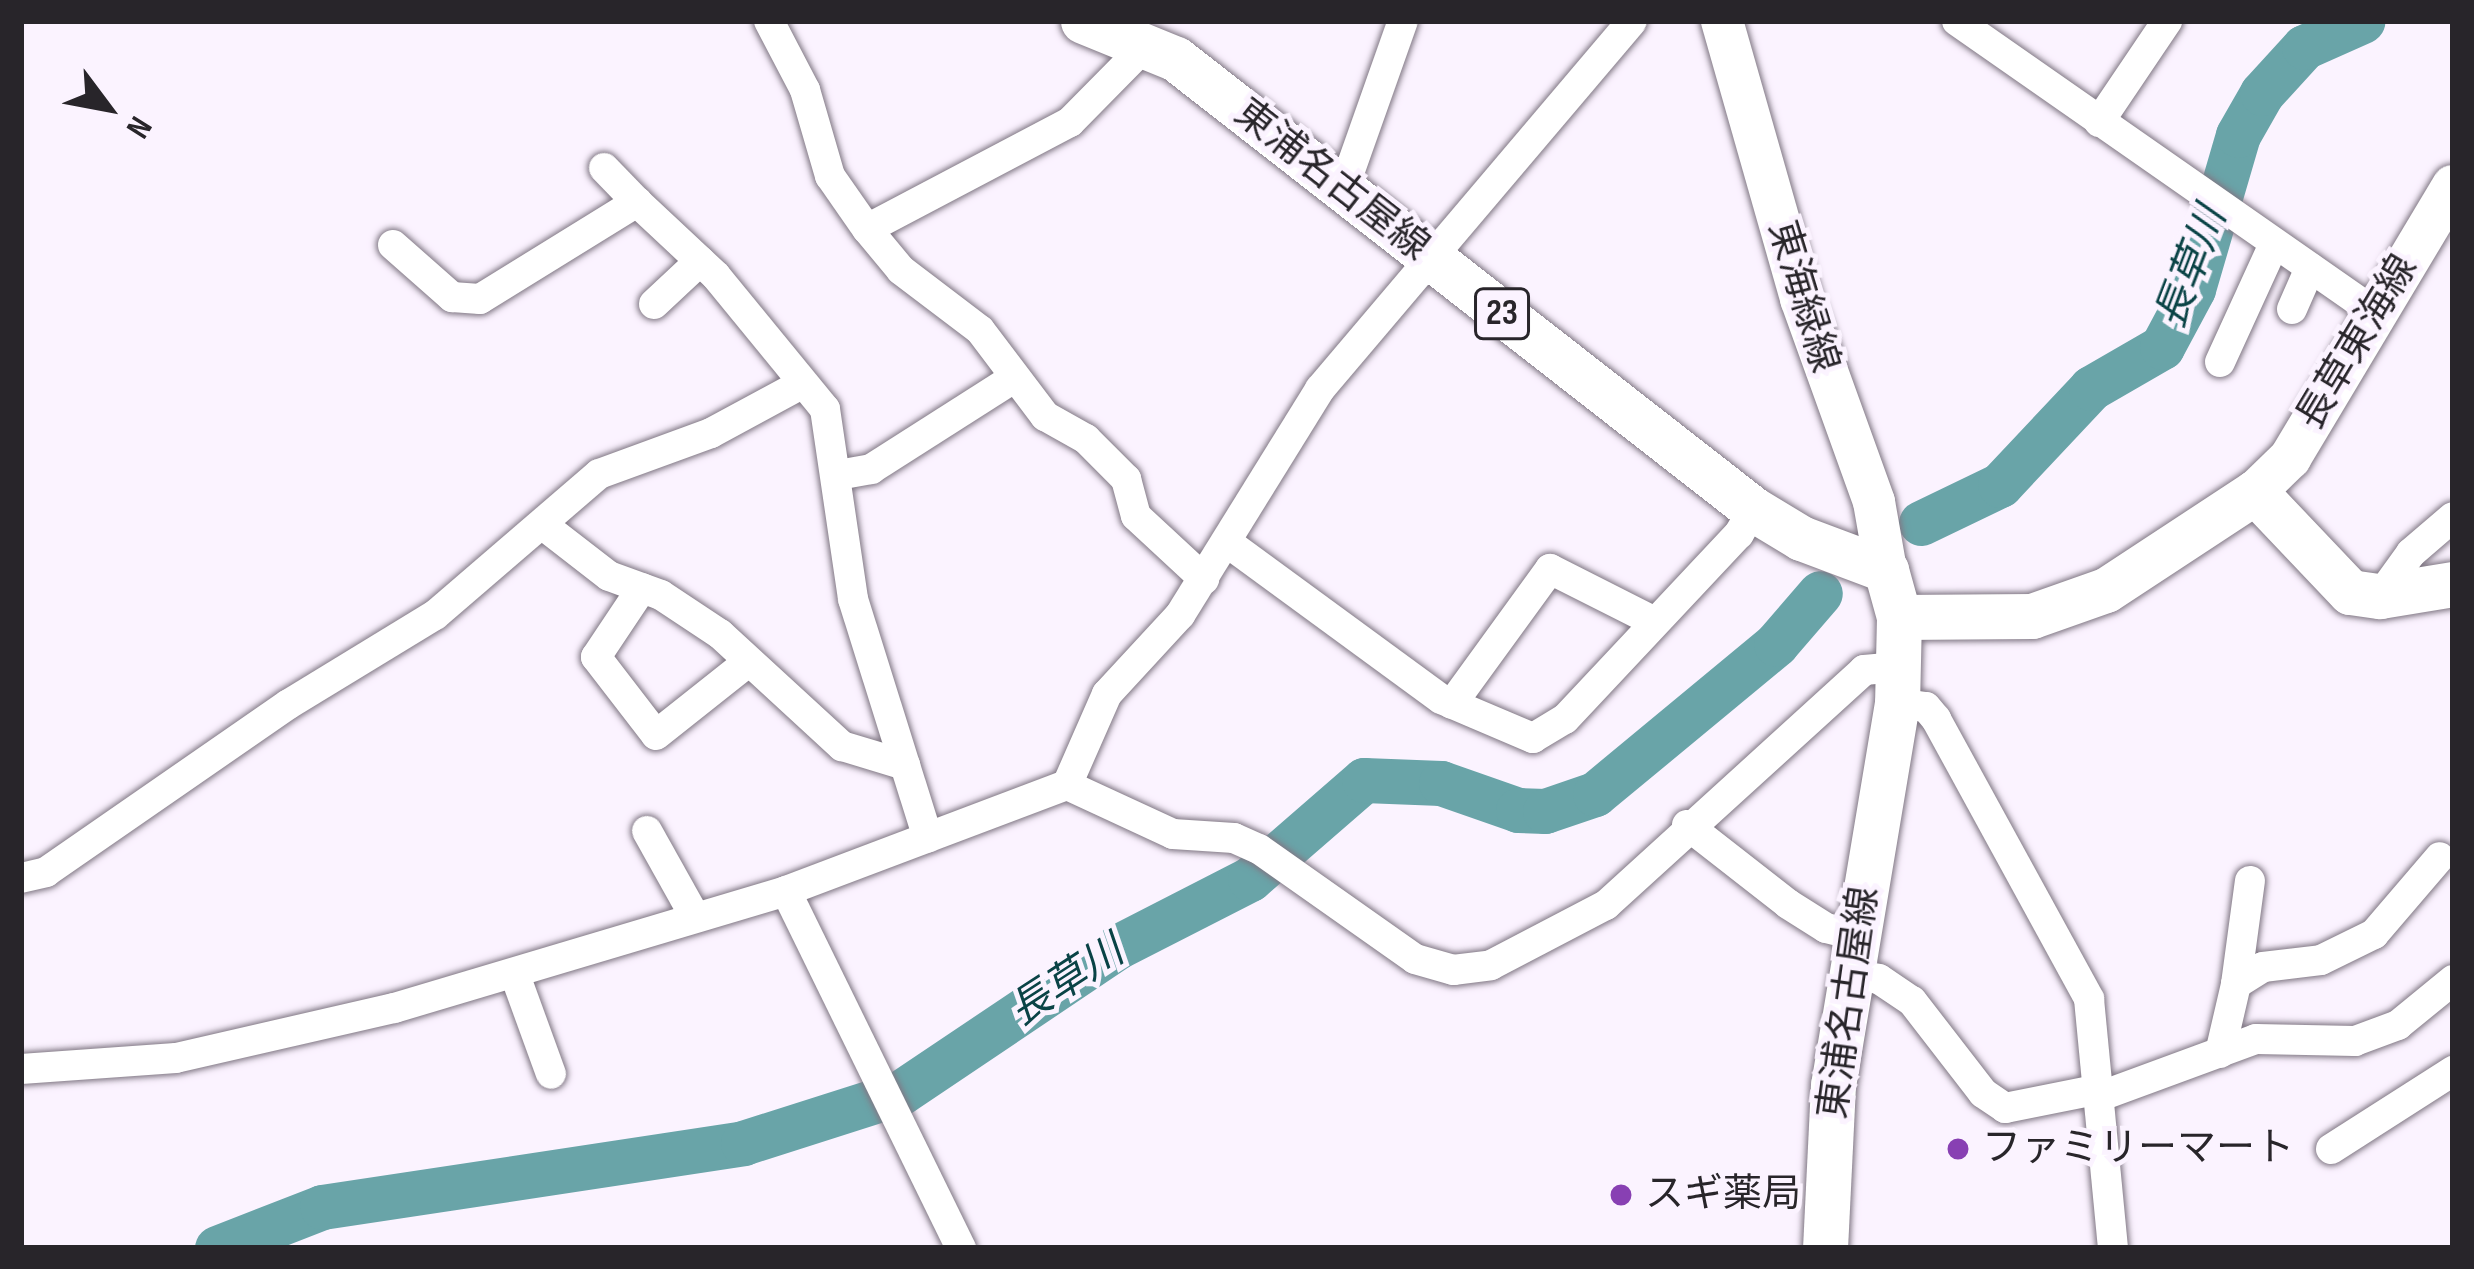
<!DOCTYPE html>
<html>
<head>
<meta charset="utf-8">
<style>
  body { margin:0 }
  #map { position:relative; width:2474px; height:1269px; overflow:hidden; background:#fbf3ff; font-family:"Sofia Sans Condensed","Noto Sans JP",sans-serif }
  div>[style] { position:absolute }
  .river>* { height:45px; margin:-22.5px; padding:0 22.5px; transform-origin:22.5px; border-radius:22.5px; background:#69a4a8 }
  .roads { filter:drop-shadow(0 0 3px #807784) drop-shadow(0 0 3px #807784) }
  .minor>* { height:30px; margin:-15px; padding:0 15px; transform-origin:15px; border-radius:15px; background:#fff }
  .secondary>* { height:42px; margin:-21px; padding:0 21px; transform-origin:21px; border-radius:21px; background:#fff }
  .primary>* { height:45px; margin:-22.5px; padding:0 22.5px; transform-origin:22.5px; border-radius:22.5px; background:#fff }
  .dots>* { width:33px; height:33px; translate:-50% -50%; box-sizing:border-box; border:6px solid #fbf3ff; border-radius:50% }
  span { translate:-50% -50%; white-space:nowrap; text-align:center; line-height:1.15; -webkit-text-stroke:10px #fbf3ff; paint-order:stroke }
  .shield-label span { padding:3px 9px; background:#fbf3ff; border:3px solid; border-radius:9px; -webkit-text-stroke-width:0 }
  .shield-label { font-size:36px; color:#28252a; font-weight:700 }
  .street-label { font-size:39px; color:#28252a }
  .poi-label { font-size:39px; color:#28252a }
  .left { translate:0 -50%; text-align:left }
  .water-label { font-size:42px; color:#0a4346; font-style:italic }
  .frame { position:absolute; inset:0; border:24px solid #28252a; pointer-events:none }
  .north { position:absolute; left:48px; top:48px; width:120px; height:120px; -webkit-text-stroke:9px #fbf3ff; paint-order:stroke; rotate:122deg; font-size:33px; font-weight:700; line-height:48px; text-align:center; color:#28252a }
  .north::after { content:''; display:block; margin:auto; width:42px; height:54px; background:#28252a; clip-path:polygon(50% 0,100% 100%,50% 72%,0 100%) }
</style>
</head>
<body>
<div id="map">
  <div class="river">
    <div style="left:1921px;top:523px;width:88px;rotate:-25.7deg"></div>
    <div style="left:2000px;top:485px;width:133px;rotate:-46.8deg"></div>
    <div style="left:2091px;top:388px;width:82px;rotate:-30deg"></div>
    <div style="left:2162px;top:347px;width:66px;rotate:-61.9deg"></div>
    <div style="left:2193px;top:289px;width:160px;rotate:-73.7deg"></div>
    <div style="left:2238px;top:135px;width:48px;rotate:-60.3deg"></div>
    <div style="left:2262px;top:93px;width:62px;rotate:-47.6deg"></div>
    <div style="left:2304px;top:47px;width:64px;rotate:-24.1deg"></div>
    <div style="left:217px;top:1248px;width:113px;rotate:-21.3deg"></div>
    <div style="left:322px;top:1207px;width:426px;rotate:-8.6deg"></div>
    <div style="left:743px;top:1143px;width:165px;rotate:-17.7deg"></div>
    <div style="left:900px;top:1093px;width:262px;rotate:-33.9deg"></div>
    <div style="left:1117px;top:947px;width:149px;rotate:-27.1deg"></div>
    <div style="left:1250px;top:879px;width:151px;rotate:-41deg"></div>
    <div style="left:1364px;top:780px;width:77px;rotate:2.2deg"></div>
    <div style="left:1441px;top:783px;width:82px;rotate:19.3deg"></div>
    <div style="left:1518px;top:810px;width:27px;rotate:2deg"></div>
    <div style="left:1545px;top:811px;width:53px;rotate:-18.8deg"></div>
    <div style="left:1595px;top:794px;width:235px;rotate:-39.6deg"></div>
    <div style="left:1776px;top:644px;width:67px;rotate:-49.2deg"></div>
  </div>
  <div class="roads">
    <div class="minor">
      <div style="left:769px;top:21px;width:78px;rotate:62.4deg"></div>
      <div style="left:805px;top:90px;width:90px;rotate:73.8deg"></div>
      <div style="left:830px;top:176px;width:65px;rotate:55.1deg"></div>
      <div style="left:1957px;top:21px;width:512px;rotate:34.9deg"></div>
      <div style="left:1146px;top:45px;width:108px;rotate:134.6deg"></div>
      <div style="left:1070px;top:122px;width:229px;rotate:152.2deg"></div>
      <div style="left:867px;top:229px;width:53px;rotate:50.3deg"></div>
      <div style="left:901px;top:270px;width:99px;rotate:37.2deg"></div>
      <div style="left:980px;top:330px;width:108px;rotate:52.9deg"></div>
      <div style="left:1045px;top:416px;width:47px;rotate:29.3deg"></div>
      <div style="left:1086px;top:439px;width:57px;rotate:45deg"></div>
      <div style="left:1126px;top:479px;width:38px;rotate:75deg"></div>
      <div style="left:1136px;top:516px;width:93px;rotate:42.8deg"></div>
      <div style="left:2099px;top:122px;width:122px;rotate:-56deg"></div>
      <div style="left:604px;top:168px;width:47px;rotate:45.9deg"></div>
      <div style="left:1343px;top:190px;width:179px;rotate:-70.5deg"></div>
      <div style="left:393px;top:245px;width:79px;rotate:41.4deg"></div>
      <div style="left:452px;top:297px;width:28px;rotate:4deg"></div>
      <div style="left:480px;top:299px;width:185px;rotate:-31.7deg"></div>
      <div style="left:637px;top:202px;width:108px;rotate:43.1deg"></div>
      <div style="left:716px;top:276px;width:172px;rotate:50.7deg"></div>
      <div style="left:825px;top:409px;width:192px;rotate:81.6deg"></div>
      <div style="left:853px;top:599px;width:250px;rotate:72.6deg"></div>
      <div style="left:654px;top:304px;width:63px;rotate:-43.1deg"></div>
      <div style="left:2292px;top:309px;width:45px;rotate:-66.3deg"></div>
      <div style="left:2220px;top:362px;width:130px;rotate:-65.4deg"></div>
      <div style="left:838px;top:475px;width:34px;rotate:-10deg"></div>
      <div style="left:871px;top:469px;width:169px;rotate:-32.5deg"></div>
      <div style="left:543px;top:525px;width:83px;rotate:37.7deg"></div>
      <div style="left:609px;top:576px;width:55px;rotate:20.1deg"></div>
      <div style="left:661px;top:595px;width:71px;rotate:33.5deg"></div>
      <div style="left:720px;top:634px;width:166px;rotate:42.6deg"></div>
      <div style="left:842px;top:746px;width:66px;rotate:16.8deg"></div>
      <div style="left:1228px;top:543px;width:264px;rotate:36.2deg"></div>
      <div style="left:1441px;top:699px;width:100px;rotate:23deg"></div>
      <div style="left:1533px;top:738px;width:37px;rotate:-31deg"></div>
      <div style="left:1565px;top:719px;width:254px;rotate:-46.8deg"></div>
      <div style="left:1739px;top:534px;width:29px;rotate:-61deg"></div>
      <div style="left:642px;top:588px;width:83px;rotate:123.7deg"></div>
      <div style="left:596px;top:657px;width:98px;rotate:52.4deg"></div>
      <div style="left:656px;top:735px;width:117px;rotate:-38.4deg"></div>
      <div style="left:2380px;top:596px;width:53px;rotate:-54.2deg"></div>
      <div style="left:2411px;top:553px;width:55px;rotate:-40.6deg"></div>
      <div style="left:1897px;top:703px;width:29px;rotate:8deg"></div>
      <div style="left:1926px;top:707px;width:16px;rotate:50deg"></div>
      <div style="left:1936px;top:719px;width:319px;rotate:61.3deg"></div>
      <div style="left:2089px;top:999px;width:250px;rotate:84.5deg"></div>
      <div style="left:1452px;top:704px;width:167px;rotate:-54deg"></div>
      <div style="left:1550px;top:569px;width:115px;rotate:26.8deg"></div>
      <div style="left:1067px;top:785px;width:117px;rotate:24.8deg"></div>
      <div style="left:1173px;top:834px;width:61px;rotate:3.8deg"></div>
      <div style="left:1234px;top:838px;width:27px;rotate:24deg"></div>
      <div style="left:1259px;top:849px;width:191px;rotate:35.2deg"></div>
      <div style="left:1415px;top:959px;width:40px;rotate:16deg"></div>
      <div style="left:1453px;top:970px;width:38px;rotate:-7deg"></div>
      <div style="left:1491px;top:965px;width:130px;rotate:-27.6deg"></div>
      <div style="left:1606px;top:905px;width:349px;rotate:-42.3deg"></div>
      <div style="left:1864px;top:670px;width:34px;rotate:-5deg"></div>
      <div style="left:1687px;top:825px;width:128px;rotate:38deg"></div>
      <div style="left:1788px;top:904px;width:45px;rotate:32.3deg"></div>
      <div style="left:1826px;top:928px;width:30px;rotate:14deg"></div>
      <div style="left:647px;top:831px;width:96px;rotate:60.8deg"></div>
      <div style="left:21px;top:878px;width:26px;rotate:-13deg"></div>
      <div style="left:46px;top:872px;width:295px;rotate:-34.7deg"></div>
      <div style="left:289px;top:704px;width:171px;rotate:-31.4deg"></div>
      <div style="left:435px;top:615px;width:216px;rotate:-40.7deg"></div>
      <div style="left:599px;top:474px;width:119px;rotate:-20.1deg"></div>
      <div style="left:711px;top:433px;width:97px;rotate:-28.4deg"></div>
      <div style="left:786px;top:891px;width:398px;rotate:63.9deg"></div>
      <div style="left:1848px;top:974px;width:31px;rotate:9deg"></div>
      <div style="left:1879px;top:979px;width:40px;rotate:34deg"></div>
      <div style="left:1912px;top:1001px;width:116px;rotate:52.3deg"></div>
      <div style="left:1983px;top:1093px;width:27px;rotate:34deg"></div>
      <div style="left:2005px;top:1108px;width:97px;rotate:-11.3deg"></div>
      <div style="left:515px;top:975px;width:105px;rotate:70deg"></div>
      <div style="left:2236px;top:984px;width:104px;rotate:-82.3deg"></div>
      <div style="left:2220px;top:1053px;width:71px;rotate:-76.9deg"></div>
      <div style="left:2236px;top:984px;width:32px;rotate:-32deg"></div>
      <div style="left:2263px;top:967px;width:58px;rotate:-6.9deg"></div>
      <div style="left:2321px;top:960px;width:59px;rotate:-26.1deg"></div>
      <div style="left:2374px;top:934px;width:101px;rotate:-49.4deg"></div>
      <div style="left:21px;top:1069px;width:155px;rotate:-4.1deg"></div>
      <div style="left:176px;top:1058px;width:224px;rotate:-12.9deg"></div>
      <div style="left:394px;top:1008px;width:409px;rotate:-16.6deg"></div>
      <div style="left:786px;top:891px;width:300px;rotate:-20.7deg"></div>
      <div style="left:1067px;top:785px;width:99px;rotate:-66.3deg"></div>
      <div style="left:1107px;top:694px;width:108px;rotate:-47.3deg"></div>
      <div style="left:1180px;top:615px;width:266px;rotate:-58.2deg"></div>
      <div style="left:1320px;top:389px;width:482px;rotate:-49.7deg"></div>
      <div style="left:2101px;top:1096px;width:165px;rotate:-20.2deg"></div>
      <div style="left:2256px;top:1039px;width:99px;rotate:1.2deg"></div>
      <div style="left:2355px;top:1041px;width:46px;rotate:-20.4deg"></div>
      <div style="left:2398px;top:1025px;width:71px;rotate:-39.3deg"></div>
      <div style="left:2331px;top:1149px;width:145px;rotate:-32.6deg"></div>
    </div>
    <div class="secondary">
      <div style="left:1722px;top:21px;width:289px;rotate:74.1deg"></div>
      <div style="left:1801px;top:299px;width:216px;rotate:70.2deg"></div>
      <div style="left:1874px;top:502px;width:69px;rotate:80deg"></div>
      <div style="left:2255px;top:492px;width:49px;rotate:-44.2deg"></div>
      <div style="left:2290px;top:458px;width:317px;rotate:-59.1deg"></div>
    </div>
    <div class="primary">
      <div style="left:1083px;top:21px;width:100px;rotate:22.2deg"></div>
      <div style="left:1176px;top:59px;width:732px;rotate:37.95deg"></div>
      <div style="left:1753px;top:509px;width:56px;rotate:31.1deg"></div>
      <div style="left:1801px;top:538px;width:91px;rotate:20.6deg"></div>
      <div style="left:1886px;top:570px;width:49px;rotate:74.5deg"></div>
      <div style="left:1899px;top:617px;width:86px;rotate:91.3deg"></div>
      <div style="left:1897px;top:703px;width:387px;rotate:99.5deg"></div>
      <div style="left:1833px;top:1085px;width:163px;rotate:92.8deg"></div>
      <div style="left:1899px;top:617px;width:133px;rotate:-0.4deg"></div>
      <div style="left:2032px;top:616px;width:78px;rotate:-19.4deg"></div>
      <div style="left:2106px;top:590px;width:178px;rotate:-33.3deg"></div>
      <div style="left:2255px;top:492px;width:138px;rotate:46.5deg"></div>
      <div style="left:2350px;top:592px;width:30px;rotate:8deg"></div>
      <div style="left:2380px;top:596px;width:74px;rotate:-9.3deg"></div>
    </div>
  </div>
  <div class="dots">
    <div style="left:1958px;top:1149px;background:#8840b3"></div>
    <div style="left:1621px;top:1195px;background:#8840b3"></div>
  </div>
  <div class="shield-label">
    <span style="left:1502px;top:314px">23</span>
  </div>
  <div class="street-label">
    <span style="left:1331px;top:181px;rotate:38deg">東浦名古屋線</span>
    <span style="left:1802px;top:297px;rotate:73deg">東海緑線</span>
    <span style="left:2358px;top:343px;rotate:-59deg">長草東海線</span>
    <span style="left:1850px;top:1003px;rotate:-82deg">東浦名古屋線</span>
  </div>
  <div class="poi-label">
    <span class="left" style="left:1982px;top:1149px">ファミリーマート</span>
    <span class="left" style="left:1645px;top:1195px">スギ薬局</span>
  </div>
  <div class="water-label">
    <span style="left:2192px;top:268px;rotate:-69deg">長草川</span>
    <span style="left:1067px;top:982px;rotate:-33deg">長草川</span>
  </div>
  <div class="frame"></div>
  <div class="north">N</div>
</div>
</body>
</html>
